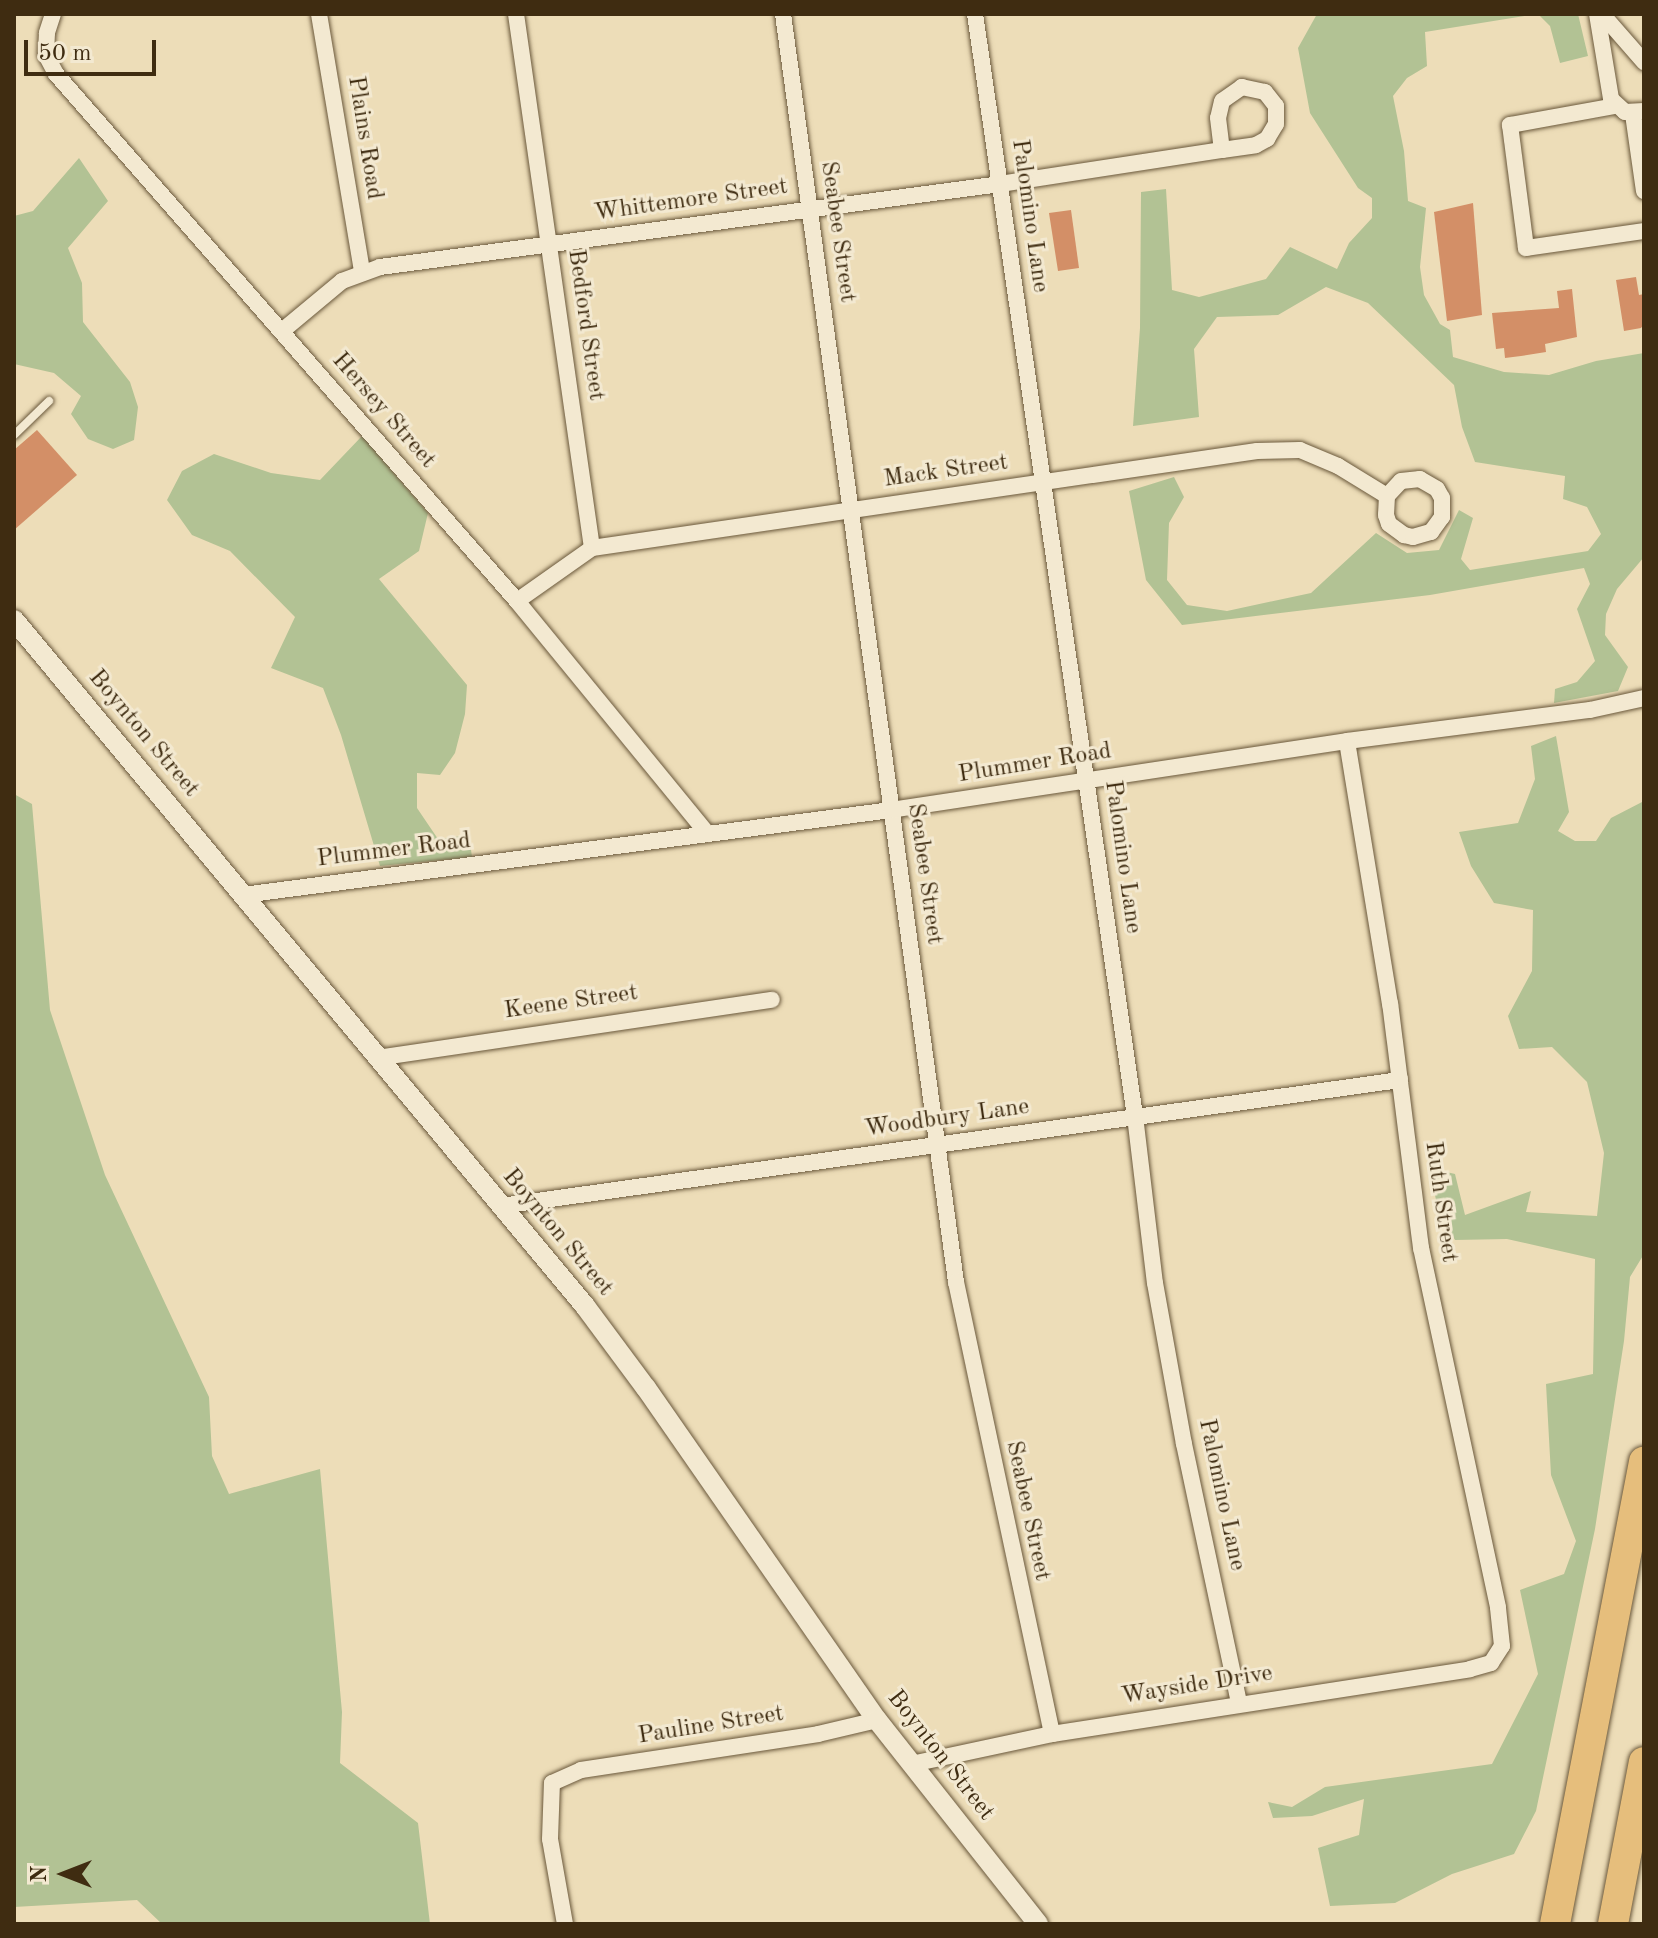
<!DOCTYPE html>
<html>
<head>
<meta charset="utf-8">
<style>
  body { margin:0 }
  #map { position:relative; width:1658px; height:1938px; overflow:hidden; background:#edddb8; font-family:"Old Standard TT",serif }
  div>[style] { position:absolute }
  .green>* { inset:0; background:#b2c294 }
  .building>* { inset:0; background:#d38f67 }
  .roads { filter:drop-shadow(0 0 2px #6a583b) drop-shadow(0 0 2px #6a583b) }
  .service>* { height:8px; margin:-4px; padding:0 4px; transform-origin:4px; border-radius:4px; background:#f3e9d1 }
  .minor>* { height:16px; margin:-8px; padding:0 8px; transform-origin:8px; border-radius:8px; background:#f3e9d1 }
  .tertiary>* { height:20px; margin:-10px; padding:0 10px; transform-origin:10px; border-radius:10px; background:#f3e9d1 }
  .motorway>* { height:30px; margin:-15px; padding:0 15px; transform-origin:15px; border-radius:15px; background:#e6be7c }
  span { translate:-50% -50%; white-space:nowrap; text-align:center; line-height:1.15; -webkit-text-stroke:6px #f3e9d1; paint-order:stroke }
  .street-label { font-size:24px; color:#3f2c11 }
  .frame { position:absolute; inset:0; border:16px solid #3f2c11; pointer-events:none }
  .north { position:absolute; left:24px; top:1834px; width:80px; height:80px; -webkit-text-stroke:6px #f3e9d1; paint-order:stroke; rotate:270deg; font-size:22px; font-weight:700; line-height:32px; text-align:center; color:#3f2c11 }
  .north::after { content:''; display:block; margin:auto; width:28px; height:36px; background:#3f2c11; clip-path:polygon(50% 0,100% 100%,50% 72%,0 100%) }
  .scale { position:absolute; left:24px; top:40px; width:132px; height:36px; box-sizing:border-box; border:4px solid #3f2c11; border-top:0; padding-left:10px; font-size:24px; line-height:28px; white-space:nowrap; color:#3f2c11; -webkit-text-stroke:6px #f3e9d1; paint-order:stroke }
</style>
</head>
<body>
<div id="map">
  <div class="green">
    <div style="clip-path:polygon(1317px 14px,1537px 14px,1425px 32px,1427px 66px,1407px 78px,1393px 96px,1404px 151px,1408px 201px,1426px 208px,1420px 267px,1424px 295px,1440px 324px,1450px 330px,1453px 357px,1504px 372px,1549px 375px,1596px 361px,1644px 353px,1644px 557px,1617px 589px,1606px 614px,1605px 635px,1628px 667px,1618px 691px,1554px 703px,1555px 689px,1577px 682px,1595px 661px,1577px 609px,1590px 584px,1584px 568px,1430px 595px,1182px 625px,1146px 580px,1129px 491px,1174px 477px,1184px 497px,1169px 523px,1167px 580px,1187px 605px,1227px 611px,1311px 593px,1376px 533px,1407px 553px,1439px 550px,1459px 510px,1473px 518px,1461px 559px,1470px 570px,1588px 551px,1601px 534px,1587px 507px,1563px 499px,1565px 476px,1475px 462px,1462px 427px,1454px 385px,1368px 303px,1326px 287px,1278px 315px,1217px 317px,1194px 349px,1199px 417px,1133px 426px,1140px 328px,1141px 192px,1166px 189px,1172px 290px,1199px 297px,1266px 279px,1290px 247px,1337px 269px,1349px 243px,1372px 218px,1372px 198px,1358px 188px,1310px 113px,1298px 48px)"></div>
    <div style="clip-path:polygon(1538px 14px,1578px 14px,1588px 56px,1560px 63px,1550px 26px)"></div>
    <div style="clip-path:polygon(79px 158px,108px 201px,68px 248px,82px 283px,83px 322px,130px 382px,138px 407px,134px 440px,113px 449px,88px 439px,71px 414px,81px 396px,54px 373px,14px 364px,14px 216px,33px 211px)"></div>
    <div style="clip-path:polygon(362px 436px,428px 513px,419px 551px,379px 579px,467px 685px,465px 714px,455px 753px,440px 775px,417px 773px,417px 808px,438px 839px,469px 835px,472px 857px,380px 866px,341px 735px,323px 688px,271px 668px,295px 617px,230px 551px,192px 535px,167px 500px,182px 471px,214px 454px,271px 473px,320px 480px)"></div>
    <div style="clip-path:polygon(1556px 736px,1569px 812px,1558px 831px,1575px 841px,1596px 841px,1611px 818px,1644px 801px,1644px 1254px,1630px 1277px,1624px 1341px,1595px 1529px,1536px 1811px,1514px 1854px,1452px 1874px,1395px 1903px,1330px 1906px,1318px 1848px,1359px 1835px,1364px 1799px,1312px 1816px,1273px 1818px,1268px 1802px,1292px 1807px,1325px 1787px,1492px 1764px,1538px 1674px,1520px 1590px,1564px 1574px,1576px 1541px,1551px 1475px,1546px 1384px,1593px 1374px,1595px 1259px,1507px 1239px,1455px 1240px,1438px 1211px,1430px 1168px,1455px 1174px,1465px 1215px,1531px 1191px,1526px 1212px,1597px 1216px,1604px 1153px,1587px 1082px,1552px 1047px,1519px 1049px,1508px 1016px,1532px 971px,1533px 910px,1494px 903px,1471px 866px,1459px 832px,1518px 823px,1535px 779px,1531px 746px)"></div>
    <div style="clip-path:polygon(14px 794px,32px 804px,50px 1010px,105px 1175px,209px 1397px,212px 1456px,229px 1494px,320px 1469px,342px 1712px,340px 1763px,418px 1823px,430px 1924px,162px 1924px,137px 1900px,14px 1907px)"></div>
  </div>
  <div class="building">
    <div style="clip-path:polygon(1473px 203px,1482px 315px,1447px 321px,1434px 212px)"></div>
    <div style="clip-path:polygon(1071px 210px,1079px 268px,1058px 271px,1049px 213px)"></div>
    <div style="clip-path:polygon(1636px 277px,1639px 295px,1644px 294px,1644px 324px,1641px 328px,1624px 331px,1616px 280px)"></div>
    <div style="clip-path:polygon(1572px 289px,1577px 337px,1545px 344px,1546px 352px,1521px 356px,1505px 358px,1504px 348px,1496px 349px,1492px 313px,1559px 308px,1557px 291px)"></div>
    <div style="clip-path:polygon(37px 430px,77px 475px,14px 530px,14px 450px)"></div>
  </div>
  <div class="roads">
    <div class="service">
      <div style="left:14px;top:435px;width:49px;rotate:-44.2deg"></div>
    </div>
    <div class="minor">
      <div style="left:53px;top:14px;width:20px;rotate:108deg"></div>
      <div style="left:47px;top:33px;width:22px;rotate:93deg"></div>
      <div style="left:46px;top:55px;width:21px;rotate:62deg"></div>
      <div style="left:56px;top:74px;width:700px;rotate:48.82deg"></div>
      <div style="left:517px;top:601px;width:301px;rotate:50.7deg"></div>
      <div style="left:319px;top:14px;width:261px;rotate:80.5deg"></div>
      <div style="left:516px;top:14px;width:539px;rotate:81.9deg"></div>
      <div style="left:783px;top:14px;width:1280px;rotate:82.23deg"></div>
      <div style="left:956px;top:1282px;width:462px;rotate:78deg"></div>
      <div style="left:975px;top:14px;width:1114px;rotate:81.74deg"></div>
      <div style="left:1135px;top:1116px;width:168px;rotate:83.2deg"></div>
      <div style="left:1155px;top:1283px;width:164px;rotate:79.8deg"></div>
      <div style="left:1184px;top:1444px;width:265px;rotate:78deg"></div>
      <div style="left:1597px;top:14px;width:86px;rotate:80.6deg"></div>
      <div style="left:1611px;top:99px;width:19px;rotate:43deg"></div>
      <div style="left:1625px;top:112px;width:19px;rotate:-3deg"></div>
      <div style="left:1602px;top:14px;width:64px;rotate:48.8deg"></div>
      <div style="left:1615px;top:106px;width:107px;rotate:169.7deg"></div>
      <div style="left:1510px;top:125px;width:124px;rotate:82.6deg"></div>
      <div style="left:1526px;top:248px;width:119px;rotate:-8.2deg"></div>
      <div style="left:1633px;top:114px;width:78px;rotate:81.9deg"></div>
      <div style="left:282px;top:331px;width:78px;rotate:-39.8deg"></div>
      <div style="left:342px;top:281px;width:40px;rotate:-20.2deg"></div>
      <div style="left:380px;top:267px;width:626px;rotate:-7.62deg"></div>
      <div style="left:1000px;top:184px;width:225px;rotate:-8.7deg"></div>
      <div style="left:1222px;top:150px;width:34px;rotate:-8deg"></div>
      <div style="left:1256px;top:145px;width:13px;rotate:-29deg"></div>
      <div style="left:1267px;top:139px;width:17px;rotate:-59deg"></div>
      <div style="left:1276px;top:124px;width:18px;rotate:-90deg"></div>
      <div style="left:1276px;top:106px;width:18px;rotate:-128deg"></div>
      <div style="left:1265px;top:92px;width:24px;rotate:-168deg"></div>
      <div style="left:1242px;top:87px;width:24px;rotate:145deg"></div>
      <div style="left:1222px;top:101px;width:17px;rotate:103deg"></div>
      <div style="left:1218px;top:118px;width:32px;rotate:83deg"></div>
      <div style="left:517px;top:601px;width:92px;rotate:-35.2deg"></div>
      <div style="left:592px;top:548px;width:672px;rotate:-8.3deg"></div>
      <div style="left:1257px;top:451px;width:43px;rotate:-1.3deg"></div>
      <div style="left:1300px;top:450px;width:41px;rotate:22.8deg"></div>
      <div style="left:1338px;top:466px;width:57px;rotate:31.5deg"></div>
      <div style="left:1387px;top:496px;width:19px;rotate:93deg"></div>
      <div style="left:1386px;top:515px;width:9px;rotate:72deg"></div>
      <div style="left:1389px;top:524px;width:19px;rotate:36deg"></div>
      <div style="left:1404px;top:535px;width:9px;rotate:13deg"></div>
      <div style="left:1413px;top:537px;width:19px;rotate:-16deg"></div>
      <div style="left:1431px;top:532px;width:19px;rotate:-54deg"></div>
      <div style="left:1442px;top:517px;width:19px;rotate:-90deg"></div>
      <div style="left:1442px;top:498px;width:10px;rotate:-119deg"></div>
      <div style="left:1437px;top:489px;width:20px;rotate:-150deg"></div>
      <div style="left:1420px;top:479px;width:19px;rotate:174deg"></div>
      <div style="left:1401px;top:481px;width:21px;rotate:133deg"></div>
      <div style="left:243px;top:895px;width:654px;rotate:-7.47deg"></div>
      <div style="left:891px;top:810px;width:461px;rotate:-8.6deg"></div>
      <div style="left:1347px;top:741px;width:245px;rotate:-7.3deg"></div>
      <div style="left:1590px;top:710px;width:55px;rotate:-12.5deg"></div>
      <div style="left:377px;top:1058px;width:399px;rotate:-8.4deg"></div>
      <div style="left:501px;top:1206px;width:908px;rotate:-7.98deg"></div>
      <div style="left:912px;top:1764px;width:143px;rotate:-12.1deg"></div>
      <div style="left:1052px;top:1734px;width:423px;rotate:-8.8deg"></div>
      <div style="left:1470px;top:1669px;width:22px;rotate:-16deg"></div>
      <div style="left:1491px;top:1663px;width:20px;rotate:-57deg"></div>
      <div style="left:1502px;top:1646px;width:39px;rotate:-96deg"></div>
      <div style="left:1498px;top:1607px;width:367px;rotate:-102.1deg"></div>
      <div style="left:1421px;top:1248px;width:246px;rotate:-97.2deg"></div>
      <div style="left:1390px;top:1004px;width:266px;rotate:-99.3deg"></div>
      <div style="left:565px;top:1924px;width:86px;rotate:-100deg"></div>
      <div style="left:550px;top:1839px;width:56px;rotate:-88deg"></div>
      <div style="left:552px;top:1783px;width:32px;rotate:-24deg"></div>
      <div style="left:581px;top:1770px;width:240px;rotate:-8.6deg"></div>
      <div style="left:818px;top:1734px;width:61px;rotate:-13.3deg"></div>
    </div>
    <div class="tertiary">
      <div style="left:14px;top:620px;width:893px;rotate:50.23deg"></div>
      <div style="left:585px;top:1306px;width:102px;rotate:53.4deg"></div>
      <div style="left:646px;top:1388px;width:404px;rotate:55.2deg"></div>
      <div style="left:877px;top:1720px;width:260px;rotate:51.7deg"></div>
    </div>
    <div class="motorway">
      <div style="left:1555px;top:1924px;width:471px;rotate:-79.1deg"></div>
      <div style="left:1613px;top:1924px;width:165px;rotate:-79.2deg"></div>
    </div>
  </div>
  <div class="street-label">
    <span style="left:364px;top:138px;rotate:81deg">Plains Road</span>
    <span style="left:691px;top:201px;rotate:-8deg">Whittemore Street</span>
    <span style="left:1029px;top:216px;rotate:82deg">Palomino Lane</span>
    <span style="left:837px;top:232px;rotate:82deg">Seabee Street</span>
    <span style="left:585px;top:325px;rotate:82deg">Bedford Street</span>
    <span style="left:383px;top:411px;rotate:49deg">Hersey Street</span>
    <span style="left:946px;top:472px;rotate:-8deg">Mack Street</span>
    <span style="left:143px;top:734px;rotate:50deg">Boynton Street</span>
    <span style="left:1035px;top:764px;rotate:-9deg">Plummer Road</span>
    <span style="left:394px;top:851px;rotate:-7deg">Plummer Road</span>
    <span style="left:1122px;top:857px;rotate:82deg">Palomino Lane</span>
    <span style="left:924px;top:874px;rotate:82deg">Seabee Street</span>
    <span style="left:571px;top:1003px;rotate:-8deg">Keene Street</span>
    <span style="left:947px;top:1119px;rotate:-8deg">Woodbury Lane</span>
    <span style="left:1440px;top:1202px;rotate:82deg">Ruth Street</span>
    <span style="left:557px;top:1233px;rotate:50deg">Boynton Street</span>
    <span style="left:1221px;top:1495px;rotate:78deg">Palomino Lane</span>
    <span style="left:1027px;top:1511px;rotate:78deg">Seabee Street</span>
    <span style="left:1197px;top:1686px;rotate:-9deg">Wayside Drive</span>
    <span style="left:711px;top:1726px;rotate:-9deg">Pauline Street</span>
    <span style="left:940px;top:1756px;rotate:52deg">Boynton Street</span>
  </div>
  <div class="frame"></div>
  <div class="north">N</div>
  <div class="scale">50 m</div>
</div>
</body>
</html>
